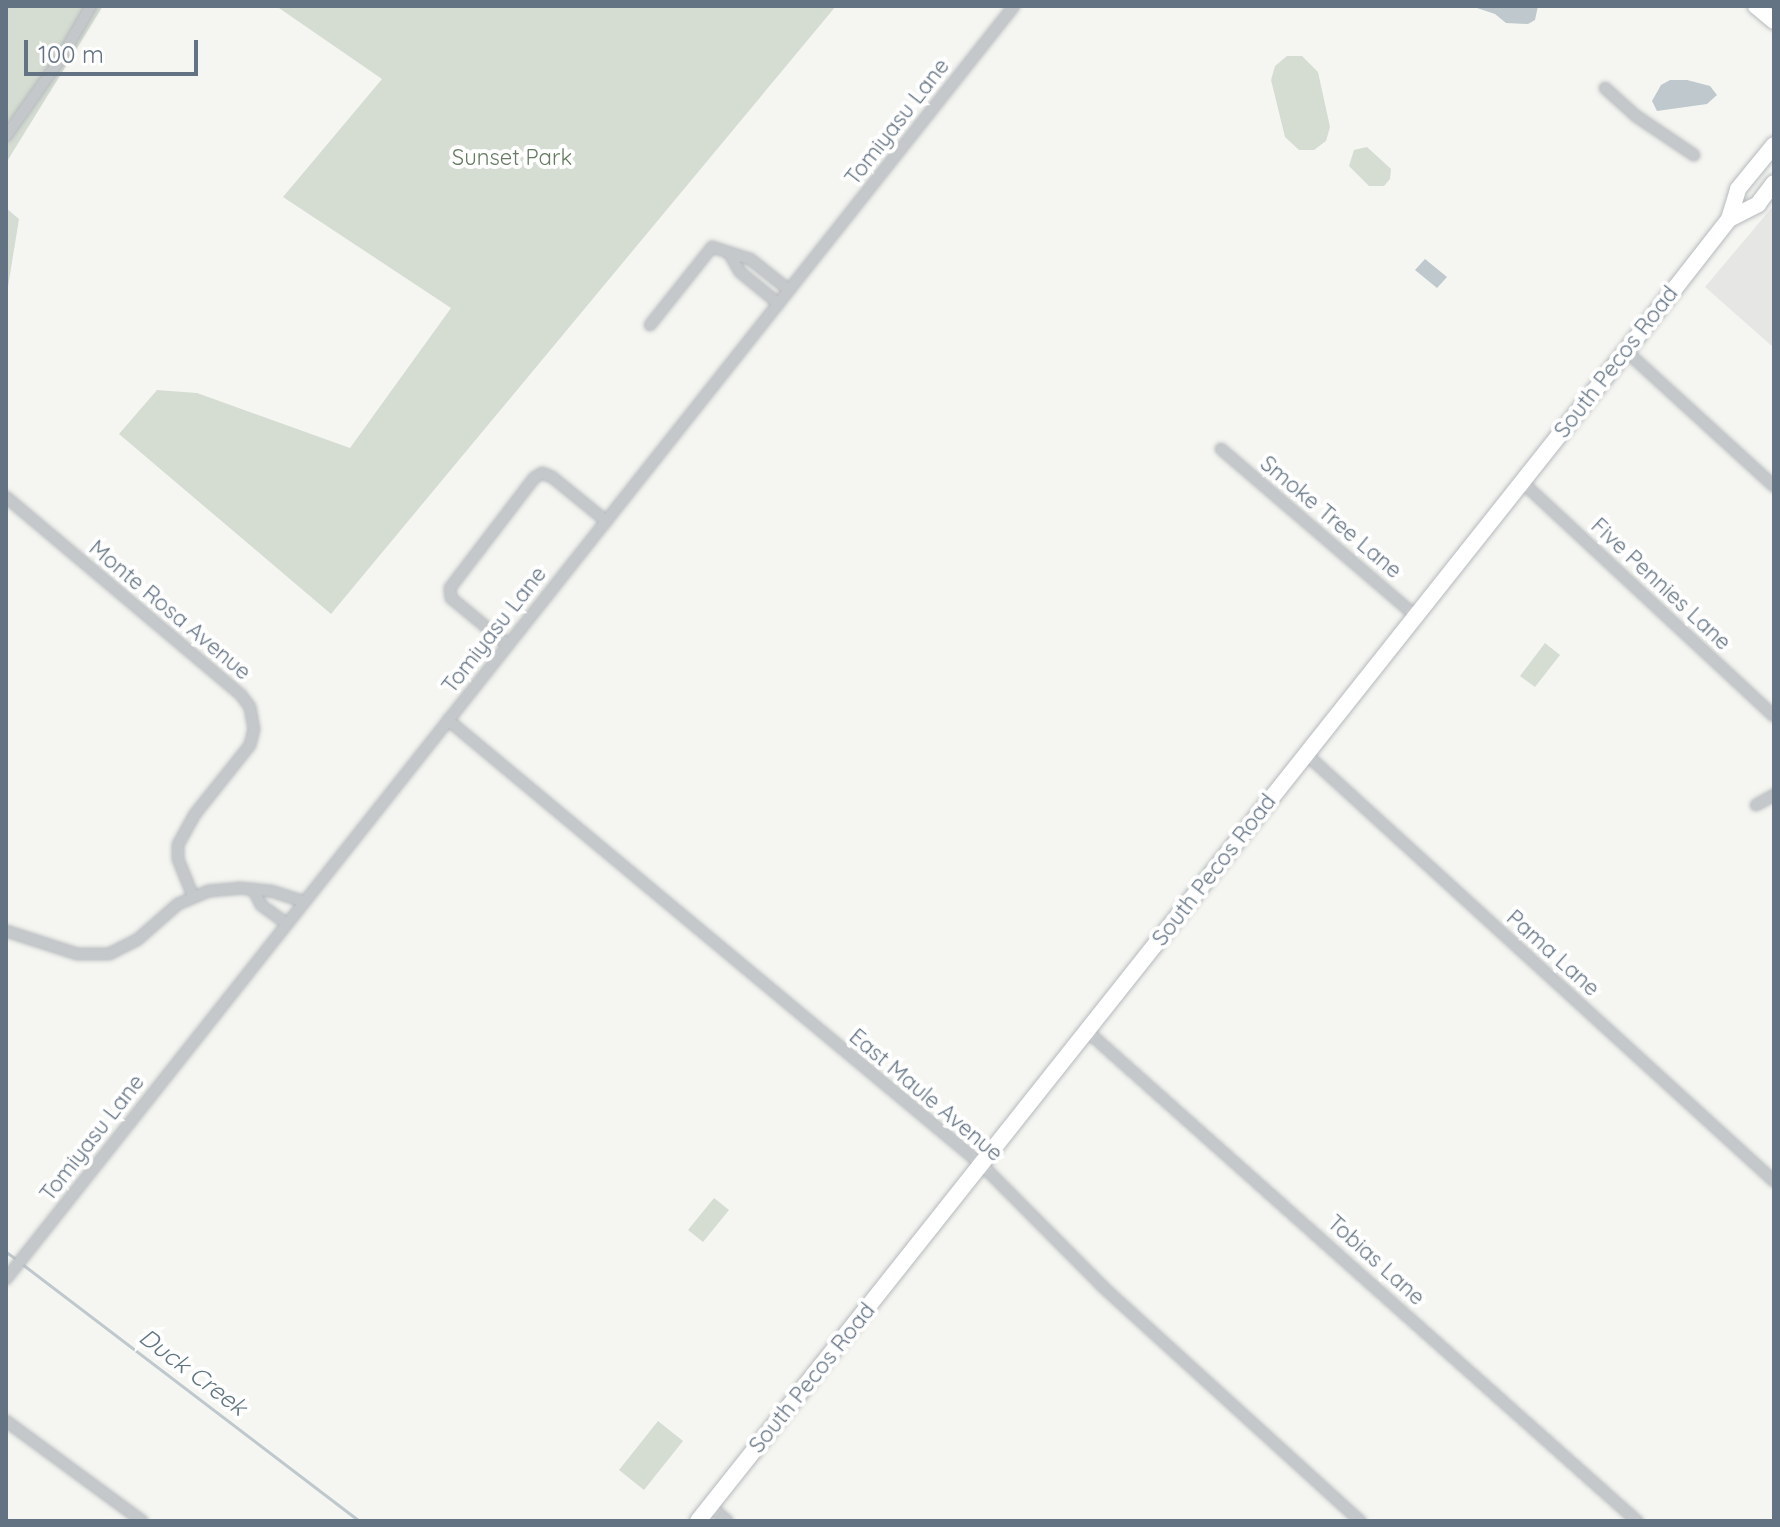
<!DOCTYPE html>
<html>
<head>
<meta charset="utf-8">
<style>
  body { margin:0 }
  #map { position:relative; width:1780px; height:1527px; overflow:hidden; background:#f5f6f1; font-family:Quicksand,sans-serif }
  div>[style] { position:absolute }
  .built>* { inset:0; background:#e6e7e5 }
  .green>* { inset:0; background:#d5ddd2 }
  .water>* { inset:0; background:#bec8cd }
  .stream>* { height:3px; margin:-1.5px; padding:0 1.5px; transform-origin:1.5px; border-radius:1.5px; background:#bec8cd }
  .roads { filter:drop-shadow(0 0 2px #b5b9bd) drop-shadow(0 0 2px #b5b9bd) }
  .minor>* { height:10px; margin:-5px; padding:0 5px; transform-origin:5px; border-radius:5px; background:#c5c8cb }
  .primary>* { height:16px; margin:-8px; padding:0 8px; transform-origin:8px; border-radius:8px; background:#fff }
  span { translate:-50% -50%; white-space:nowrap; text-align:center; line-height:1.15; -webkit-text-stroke:8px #fff; paint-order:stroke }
  .street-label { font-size:22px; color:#637384 }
  .park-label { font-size:22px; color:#657b62 }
  .water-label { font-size:24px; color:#5f7581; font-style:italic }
  .frame { position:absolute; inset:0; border:8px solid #637384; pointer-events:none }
  .scale { position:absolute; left:24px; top:40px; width:174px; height:36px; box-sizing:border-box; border:4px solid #637384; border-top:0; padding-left:10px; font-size:24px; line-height:28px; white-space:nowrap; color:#637384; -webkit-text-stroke:6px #fff; paint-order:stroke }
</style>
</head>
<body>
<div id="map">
  <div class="built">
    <div style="clip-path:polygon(1774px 205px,1774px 348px,1705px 287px)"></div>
  </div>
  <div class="green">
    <div style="clip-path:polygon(6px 6px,103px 6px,6px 163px)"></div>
    <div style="clip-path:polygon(276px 6px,836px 6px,331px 614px,119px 434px,157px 390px,197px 393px,350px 448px,451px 308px,283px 197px,382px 79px)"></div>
    <div style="clip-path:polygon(1287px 56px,1302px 56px,1318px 72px,1330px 127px,1326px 141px,1314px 150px,1299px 150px,1285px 137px,1271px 80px,1275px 66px)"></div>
    <div style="clip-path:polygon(1367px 147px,1391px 169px,1390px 179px,1384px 186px,1369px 186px,1349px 166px,1354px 150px)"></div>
    <div style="clip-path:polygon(6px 208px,19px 219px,6px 299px)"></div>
    <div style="clip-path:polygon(1545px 643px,1560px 655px,1535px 687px,1520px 676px)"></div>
    <div style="clip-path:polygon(714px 1198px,729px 1210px,703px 1242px,688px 1230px)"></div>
    <div style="clip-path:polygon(658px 1421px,683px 1441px,644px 1490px,619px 1470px)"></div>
  </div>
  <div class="water">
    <div style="clip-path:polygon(1471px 6px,1538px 6px,1535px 20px,1528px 24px,1506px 23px,1495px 14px)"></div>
    <div style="clip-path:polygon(1670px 80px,1687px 80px,1710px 86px,1717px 95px,1707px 104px,1657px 111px,1652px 101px,1661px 85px)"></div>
    <div style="clip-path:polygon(1425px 259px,1447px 277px,1437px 288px,1415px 270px)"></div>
  </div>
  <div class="stream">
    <div style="left:6px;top:1252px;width:12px;rotate:35deg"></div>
    <div style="left:22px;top:1264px;width:424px;rotate:37.3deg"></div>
  </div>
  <div class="roads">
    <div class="minor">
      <div style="left:1605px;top:88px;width:42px;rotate:42.1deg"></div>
      <div style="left:1636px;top:116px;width:70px;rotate:33.9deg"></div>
      <div style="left:6px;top:136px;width:95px;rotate:-54.8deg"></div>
      <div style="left:61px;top:58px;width:60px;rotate:-60deg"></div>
      <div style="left:729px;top:253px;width:22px;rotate:60deg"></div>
      <div style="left:740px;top:272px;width:50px;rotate:39.4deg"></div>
      <div style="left:650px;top:325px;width:100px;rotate:-51.5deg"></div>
      <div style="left:712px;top:247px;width:40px;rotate:18deg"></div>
      <div style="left:750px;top:259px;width:50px;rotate:38.5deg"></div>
      <div style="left:1626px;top:351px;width:200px;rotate:42.4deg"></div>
      <div style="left:1221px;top:449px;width:255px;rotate:40.6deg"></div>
      <div style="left:1521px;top:481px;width:345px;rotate:42.9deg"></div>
      <div style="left:6px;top:497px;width:307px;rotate:40.1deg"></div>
      <div style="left:241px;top:695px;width:15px;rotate:53deg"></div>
      <div style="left:250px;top:707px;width:22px;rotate:80deg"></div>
      <div style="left:254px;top:729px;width:16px;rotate:104deg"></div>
      <div style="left:250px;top:745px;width:88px;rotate:128.6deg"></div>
      <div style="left:195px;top:814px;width:35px;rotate:119deg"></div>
      <div style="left:178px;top:845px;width:14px;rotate:90deg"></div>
      <div style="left:178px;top:859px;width:40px;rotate:68deg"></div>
      <div style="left:508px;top:645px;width:74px;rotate:-140.5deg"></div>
      <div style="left:451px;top:598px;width:10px;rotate:-96deg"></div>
      <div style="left:450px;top:588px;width:138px;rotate:-52.6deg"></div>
      <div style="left:534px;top:478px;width:9px;rotate:-32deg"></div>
      <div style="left:542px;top:473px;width:11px;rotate:22deg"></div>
      <div style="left:552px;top:477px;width:70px;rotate:39.2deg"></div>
      <div style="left:448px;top:720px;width:695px;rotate:39.81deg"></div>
      <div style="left:982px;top:1165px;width:172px;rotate:45.2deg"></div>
      <div style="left:1103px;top:1287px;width:348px;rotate:42.3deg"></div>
      <div style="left:1306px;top:754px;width:634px;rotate:42.38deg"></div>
      <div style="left:1756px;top:805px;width:21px;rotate:-29deg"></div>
      <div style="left:253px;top:889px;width:18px;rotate:63deg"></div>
      <div style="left:261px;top:905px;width:32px;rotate:36deg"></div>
      <div style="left:6px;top:931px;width:75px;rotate:17.9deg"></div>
      <div style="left:77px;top:954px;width:32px"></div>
      <div style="left:109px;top:954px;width:31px;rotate:-27deg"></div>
      <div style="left:137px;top:940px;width:55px;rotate:-41.3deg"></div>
      <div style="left:178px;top:904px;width:33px;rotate:-23deg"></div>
      <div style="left:208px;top:891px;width:32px;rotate:-5deg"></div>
      <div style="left:240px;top:888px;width:31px;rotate:6deg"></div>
      <div style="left:271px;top:891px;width:35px;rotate:18deg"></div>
      <div style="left:1087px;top:1031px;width:737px;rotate:41.7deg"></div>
      <div style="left:6px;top:1279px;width:1624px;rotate:-51.63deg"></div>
      <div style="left:6px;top:1421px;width:169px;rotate:36.3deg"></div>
      <div style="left:710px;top:1506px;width:23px;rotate:41deg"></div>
    </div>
    <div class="primary">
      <div style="left:1756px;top:6px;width:23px;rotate:40deg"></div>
      <div style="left:1729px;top:219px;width:33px;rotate:-27deg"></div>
      <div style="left:1758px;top:204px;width:26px;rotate:-53deg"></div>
      <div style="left:698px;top:1521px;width:1493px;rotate:-51.58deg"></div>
      <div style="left:1626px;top:351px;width:167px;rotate:-52deg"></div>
      <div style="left:1729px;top:219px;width:31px;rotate:-73deg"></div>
      <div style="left:1738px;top:189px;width:57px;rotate:-50.7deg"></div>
    </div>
  </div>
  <div class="street-label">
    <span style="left:897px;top:122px;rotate:-52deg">Tomiyasu Lane</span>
    <span style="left:1616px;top:362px;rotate:-52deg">South Pecos Road</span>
    <span style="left:1331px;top:517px;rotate:40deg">Smoke Tree Lane</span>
    <span style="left:1661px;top:584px;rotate:43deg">Five Pennies Lane</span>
    <span style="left:170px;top:610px;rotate:40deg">Monte Rosa Avenue</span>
    <span style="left:494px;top:630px;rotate:-52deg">Tomiyasu Lane</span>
    <span style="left:1214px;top:870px;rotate:-52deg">South Pecos Road</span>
    <span style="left:1553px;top:953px;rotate:42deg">Pama Lane</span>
    <span style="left:926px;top:1095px;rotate:40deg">East Maule Avenue</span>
    <span style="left:92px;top:1138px;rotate:-52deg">Tomiyasu Lane</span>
    <span style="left:1376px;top:1260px;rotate:42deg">Tobias Lane</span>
    <span style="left:812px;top:1378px;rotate:-51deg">South Pecos Road</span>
  </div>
  <div class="park-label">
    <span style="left:512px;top:158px">Sunset Park</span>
  </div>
  <div class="water-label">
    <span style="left:193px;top:1372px;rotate:37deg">Duck Creek</span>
  </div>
  <div class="frame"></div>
  <div class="scale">100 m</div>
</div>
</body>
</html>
